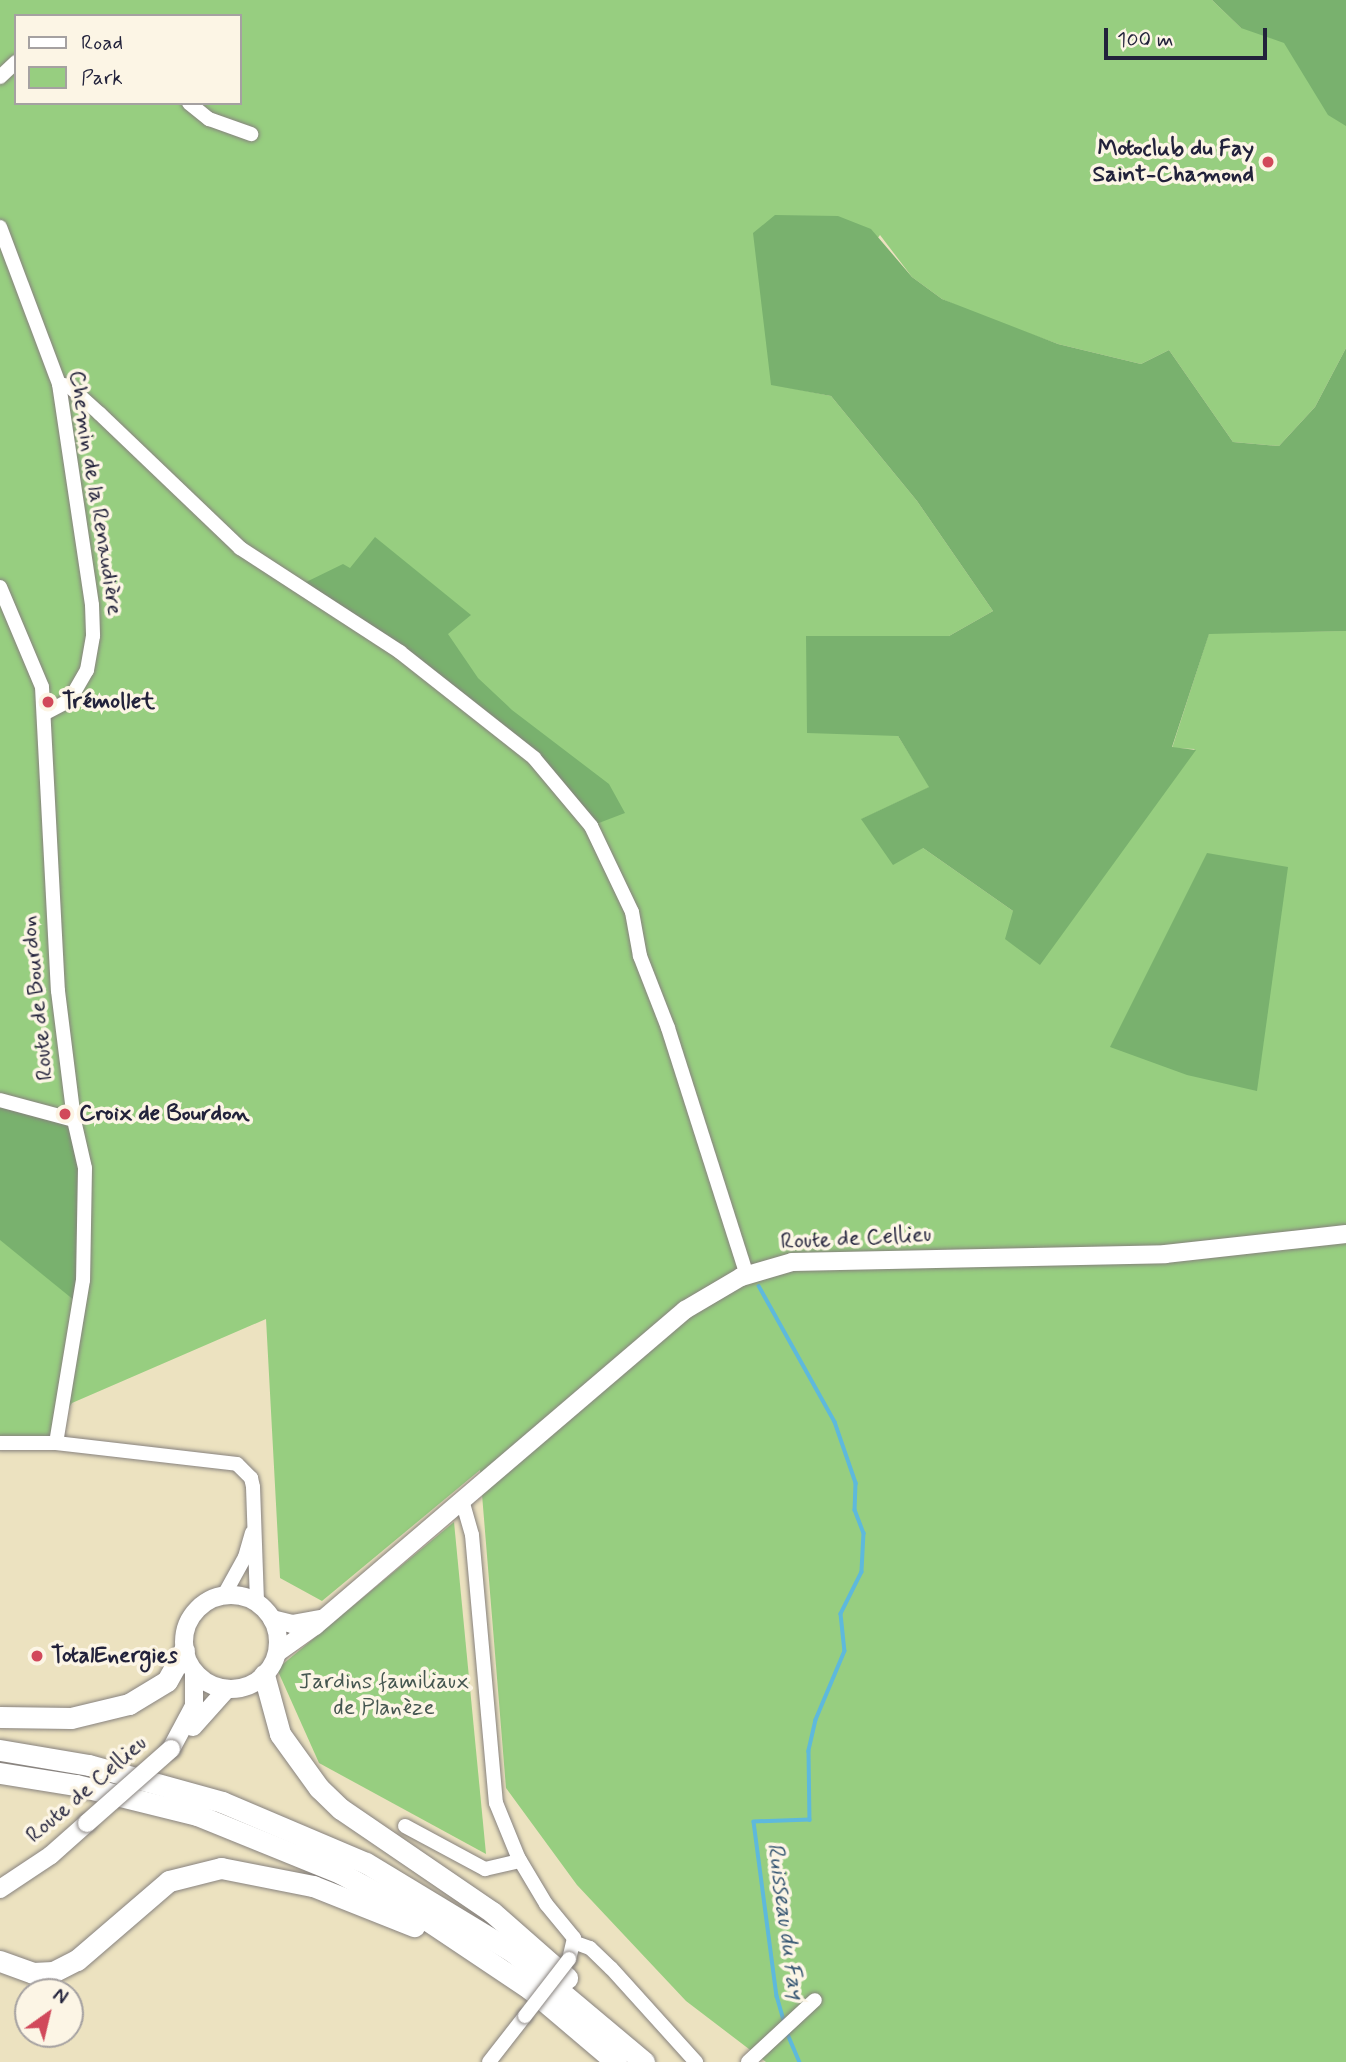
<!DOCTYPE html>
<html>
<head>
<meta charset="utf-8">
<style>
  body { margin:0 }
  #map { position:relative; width:1346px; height:2062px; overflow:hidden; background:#ece2c0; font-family:Mynerve,sans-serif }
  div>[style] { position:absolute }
  .green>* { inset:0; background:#97ce80 }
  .forest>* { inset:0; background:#79b16e }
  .stream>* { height:3.5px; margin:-1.75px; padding:0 1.75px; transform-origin:1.75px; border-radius:1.75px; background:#5eb9dc }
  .roads { filter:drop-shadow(0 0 2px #87827e) drop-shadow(0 0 2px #87827e) }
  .minor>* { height:14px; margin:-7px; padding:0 7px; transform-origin:7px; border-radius:7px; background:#fff }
  .major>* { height:18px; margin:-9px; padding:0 9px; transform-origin:9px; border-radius:9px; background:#fff }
  .major>.ring { margin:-9px; padding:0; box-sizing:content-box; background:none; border:18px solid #fff; border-radius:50% }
  .highway>* { height:21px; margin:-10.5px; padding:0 10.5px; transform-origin:10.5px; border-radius:10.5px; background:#fff }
  .bridges { filter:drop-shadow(0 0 2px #87827e) drop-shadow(0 0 2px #87827e) }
  .minor-bridge>* { height:14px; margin:-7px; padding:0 7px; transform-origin:7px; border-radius:7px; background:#fff }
  .major-bridge>* { height:18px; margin:-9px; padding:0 9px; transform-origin:9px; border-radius:9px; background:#fff }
  .dots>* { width:19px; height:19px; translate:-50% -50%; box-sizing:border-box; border:4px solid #fcf5e5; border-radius:50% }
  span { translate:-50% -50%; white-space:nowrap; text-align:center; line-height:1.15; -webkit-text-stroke:7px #fcf5e5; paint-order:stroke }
  .poi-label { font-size:23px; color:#22223b; font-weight:700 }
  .right { translate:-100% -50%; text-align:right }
  .left { translate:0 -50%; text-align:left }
  .street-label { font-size:23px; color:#22223b }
  .park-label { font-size:23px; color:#455650 }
  .water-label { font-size:24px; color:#375773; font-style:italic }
  .legend { position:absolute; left:14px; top:14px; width:228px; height:91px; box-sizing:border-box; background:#fcf5e5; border:2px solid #a5a1a1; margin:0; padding:9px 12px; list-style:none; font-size:21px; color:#22223b }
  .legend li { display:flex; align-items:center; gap:14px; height:35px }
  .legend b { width:35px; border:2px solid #a5a1a1 }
  .north { position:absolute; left:14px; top:1978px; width:70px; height:70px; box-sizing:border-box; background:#fcf5e5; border:2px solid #a5a1a1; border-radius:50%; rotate:34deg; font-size:19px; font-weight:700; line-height:28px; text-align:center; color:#22223b }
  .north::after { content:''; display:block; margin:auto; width:24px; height:32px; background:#d1495b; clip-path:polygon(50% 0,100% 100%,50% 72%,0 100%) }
  .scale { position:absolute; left:1104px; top:28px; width:163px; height:32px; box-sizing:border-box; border:4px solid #22223b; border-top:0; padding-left:9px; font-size:21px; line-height:24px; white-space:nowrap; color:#22223b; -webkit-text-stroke:5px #fcf5e5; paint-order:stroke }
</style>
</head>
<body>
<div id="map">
  <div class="green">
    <div style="clip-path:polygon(evenodd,0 0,1212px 0,1241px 28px,1346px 0,1346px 348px,1315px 407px,1279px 446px,1233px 442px,1169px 350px,1141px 364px,1058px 344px,976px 314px,942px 299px,912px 277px,880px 235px,771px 384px,831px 396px,917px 501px,993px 611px,949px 636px,806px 637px,898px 736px,930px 787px,862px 819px,923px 848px,1013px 911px,1195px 749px,1172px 748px,1209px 633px,1346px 631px,1346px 2062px,766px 2062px,686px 2001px,577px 1885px,506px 1788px,480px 1470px,322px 1601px,280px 1578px,266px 1319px,72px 1403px,49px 1439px,0 1438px,0 0,16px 16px,240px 16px,240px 103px,16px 103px,16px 16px)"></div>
    <div style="clip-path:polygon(454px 1522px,486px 1854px,319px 1763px,277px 1669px)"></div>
  </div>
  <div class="forest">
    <div style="clip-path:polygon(1212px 0,1346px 0,1346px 126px,1328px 115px,1284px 43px,1241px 28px)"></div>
    <div style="clip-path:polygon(775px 215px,838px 216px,871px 229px,912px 277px,942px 299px,1058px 344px,1141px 364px,1169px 350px,1233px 442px,1279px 446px,1315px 407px,1346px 348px,1346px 631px,1209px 634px,1172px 747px,1196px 750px,1040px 965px,1005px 939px,1013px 911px,923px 848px,893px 865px,861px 819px,929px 787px,898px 736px,807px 733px,806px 636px,949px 636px,993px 611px,917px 501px,831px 396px,771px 385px,753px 233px)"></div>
    <div style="clip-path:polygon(375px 537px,471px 615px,448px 634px,478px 678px,512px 710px,609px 784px,625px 813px,591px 826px,540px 764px,300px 585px,343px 564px,350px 568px)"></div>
    <div style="clip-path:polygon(1207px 853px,1288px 867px,1257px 1091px,1187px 1075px,1110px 1047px)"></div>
    <div style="clip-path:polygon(0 1104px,67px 1120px,85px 1168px,80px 1305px,0 1240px)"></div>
  </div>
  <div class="stream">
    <div style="left:759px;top:1286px;width:156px;rotate:60.8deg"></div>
    <div style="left:835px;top:1422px;width:65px;rotate:71deg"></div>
    <div style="left:856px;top:1483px;width:27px;rotate:92deg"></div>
    <div style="left:855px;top:1510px;width:25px;rotate:69deg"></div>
    <div style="left:864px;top:1533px;width:39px;rotate:93deg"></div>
    <div style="left:862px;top:1572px;width:47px;rotate:116.6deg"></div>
    <div style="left:841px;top:1614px;width:37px;rotate:84deg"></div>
    <div style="left:845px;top:1651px;width:75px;rotate:112.8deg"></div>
    <div style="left:816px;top:1720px;width:32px;rotate:103deg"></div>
    <div style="left:809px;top:1751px;width:69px;rotate:89.2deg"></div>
    <div style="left:810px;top:1820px;width:56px;rotate:178deg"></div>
    <div style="left:754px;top:1822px;width:176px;rotate:82.5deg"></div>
    <div style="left:777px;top:1996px;width:26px;rotate:74deg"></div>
    <div style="left:787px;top:2032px;width:33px;rotate:67deg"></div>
  </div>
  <div class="roads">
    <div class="minor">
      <div style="left:0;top:77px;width:22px;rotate:-43deg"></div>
      <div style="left:189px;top:103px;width:26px;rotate:39deg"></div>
      <div style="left:209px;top:119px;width:45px;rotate:19.7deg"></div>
      <div style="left:0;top:227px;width:168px;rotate:69.4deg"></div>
      <div style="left:59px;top:384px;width:223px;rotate:81.5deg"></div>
      <div style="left:92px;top:605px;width:31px;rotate:88deg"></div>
      <div style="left:93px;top:636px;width:35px;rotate:100deg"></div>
      <div style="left:87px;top:670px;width:34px;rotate:120deg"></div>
      <div style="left:70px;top:700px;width:27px;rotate:152deg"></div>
      <div style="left:59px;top:384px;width:10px;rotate:11deg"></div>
      <div style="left:69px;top:386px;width:42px;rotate:42.1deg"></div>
      <div style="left:100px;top:414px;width:194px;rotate:43.7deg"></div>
      <div style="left:240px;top:548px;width:191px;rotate:33deg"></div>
      <div style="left:400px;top:652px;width:171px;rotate:38.3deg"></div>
      <div style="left:534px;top:758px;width:89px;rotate:50deg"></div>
      <div style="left:591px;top:826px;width:95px;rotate:64.5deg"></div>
      <div style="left:632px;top:912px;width:45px;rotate:79.7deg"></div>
      <div style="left:640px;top:956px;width:77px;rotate:68.7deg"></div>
      <div style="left:668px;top:1028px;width:260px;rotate:72.3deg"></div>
      <div style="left:0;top:587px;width:108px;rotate:67.2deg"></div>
      <div style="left:42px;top:687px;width:304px;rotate:87deg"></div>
      <div style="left:58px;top:991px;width:130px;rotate:82.9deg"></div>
      <div style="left:74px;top:1120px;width:49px;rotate:77.1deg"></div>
      <div style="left:85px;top:1168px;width:112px;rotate:91deg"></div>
      <div style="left:83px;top:1280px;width:165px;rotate:99.4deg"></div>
      <div style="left:0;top:1100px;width:77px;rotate:15.1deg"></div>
      <div style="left:0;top:1443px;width:56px"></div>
      <div style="left:56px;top:1443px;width:182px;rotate:6.6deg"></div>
      <div style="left:237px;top:1464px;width:20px;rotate:45deg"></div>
      <div style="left:251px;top:1478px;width:9px;rotate:77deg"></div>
      <div style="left:253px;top:1487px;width:116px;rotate:88deg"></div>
      <div style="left:462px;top:1500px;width:36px;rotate:74deg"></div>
      <div style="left:472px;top:1535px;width:269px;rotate:84.9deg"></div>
      <div style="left:496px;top:1803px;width:58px;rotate:67.8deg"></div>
      <div style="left:518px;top:1857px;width:55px;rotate:59.2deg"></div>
      <div style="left:546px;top:1904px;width:44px;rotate:50.5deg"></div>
      <div style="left:574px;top:1938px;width:22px;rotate:103deg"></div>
      <div style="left:224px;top:1595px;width:43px;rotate:-61.1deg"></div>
      <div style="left:245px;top:1557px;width:25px;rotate:-74deg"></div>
      <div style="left:405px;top:1826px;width:91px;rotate:28.3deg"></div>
      <div style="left:485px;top:1869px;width:36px;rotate:-13deg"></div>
      <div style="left:576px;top:1943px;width:15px;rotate:20deg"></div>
      <div style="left:590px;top:1948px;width:29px;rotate:44deg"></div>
      <div style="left:611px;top:1968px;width:127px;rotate:47.9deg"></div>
      <div style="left:489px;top:2062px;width:58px;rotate:-52deg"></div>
      <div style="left:748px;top:2062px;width:91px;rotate:-42.8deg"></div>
    </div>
    <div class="major">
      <div class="ring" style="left:184px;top:1595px;width:76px;height:76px"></div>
      <div style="left:272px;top:1619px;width:21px;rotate:14deg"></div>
      <div style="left:292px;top:1624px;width:28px;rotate:-10deg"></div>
      <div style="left:277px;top:1653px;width:47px;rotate:-35.4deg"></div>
      <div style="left:315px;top:1626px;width:487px;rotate:-40.5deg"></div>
      <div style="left:685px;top:1310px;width:65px;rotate:-30.5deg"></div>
      <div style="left:741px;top:1277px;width:53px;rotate:-16.4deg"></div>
      <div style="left:792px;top:1262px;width:373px;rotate:-1.2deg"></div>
      <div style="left:1165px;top:1254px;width:182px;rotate:-6.3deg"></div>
      <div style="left:193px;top:1727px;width:51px;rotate:-48.2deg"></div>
      <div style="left:171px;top:1749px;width:49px;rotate:-61.9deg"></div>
      <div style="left:194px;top:1706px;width:34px;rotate:-90deg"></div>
      <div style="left:0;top:1889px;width:61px;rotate:-33.7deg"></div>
      <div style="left:51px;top:1855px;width:48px;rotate:-41.6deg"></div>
    </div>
    <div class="highway">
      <div style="left:264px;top:1675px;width:61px;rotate:74.8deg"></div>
      <div style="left:280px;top:1734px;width:67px;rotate:54.2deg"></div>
      <div style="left:319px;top:1788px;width:30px;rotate:44deg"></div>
      <div style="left:341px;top:1809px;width:183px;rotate:34.3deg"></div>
      <div style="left:492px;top:1912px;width:100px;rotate:41.3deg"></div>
      <div style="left:0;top:1717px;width:71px;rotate:0.8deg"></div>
      <div style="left:71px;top:1718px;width:60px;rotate:-13.6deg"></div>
      <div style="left:129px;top:1704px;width:44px;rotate:-31.2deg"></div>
      <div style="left:167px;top:1681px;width:35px;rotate:-61deg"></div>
      <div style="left:0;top:1750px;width:90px;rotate:9.6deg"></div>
      <div style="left:89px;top:1765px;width:138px;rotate:15.5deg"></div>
      <div style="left:222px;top:1802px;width:156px;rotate:23deg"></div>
      <div style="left:366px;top:1863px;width:172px;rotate:31.2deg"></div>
      <div style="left:513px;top:1952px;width:171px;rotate:40deg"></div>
      <div style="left:0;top:1773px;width:77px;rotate:9deg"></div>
      <div style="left:76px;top:1785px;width:125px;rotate:13.9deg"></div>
      <div style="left:197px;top:1815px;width:154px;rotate:22.1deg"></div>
      <div style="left:340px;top:1873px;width:99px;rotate:28.4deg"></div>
      <div style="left:427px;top:1920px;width:124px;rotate:33.8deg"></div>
      <div style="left:530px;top:1989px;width:113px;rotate:40.3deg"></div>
      <div style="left:0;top:1961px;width:35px;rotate:20deg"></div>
      <div style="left:33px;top:1973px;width:20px;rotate:-3deg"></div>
      <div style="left:53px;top:1972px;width:27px;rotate:-27deg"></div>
      <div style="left:77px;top:1960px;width:121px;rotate:-40.7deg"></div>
      <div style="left:169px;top:1881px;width:54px;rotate:-14deg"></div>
      <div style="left:221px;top:1868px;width:94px;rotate:11.1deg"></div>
      <div style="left:313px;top:1886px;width:109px;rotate:21.6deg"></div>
    </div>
  </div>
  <div class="bridges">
    <div class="minor-bridge">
      <div style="left:525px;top:2016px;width:72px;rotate:-52.3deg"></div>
    </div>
    <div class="major-bridge">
      <div style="left:87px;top:1823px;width:112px;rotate:-41.4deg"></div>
    </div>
  </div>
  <div class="dots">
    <div style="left:1268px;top:162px;background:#d1495b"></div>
    <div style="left:48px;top:702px;background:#d1495b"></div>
    <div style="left:65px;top:1114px;background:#d1495b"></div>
    <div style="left:37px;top:1656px;background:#d1495b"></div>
  </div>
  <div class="poi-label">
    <span class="right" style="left:1254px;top:162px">Motoclub du Fay<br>Saint-Chamond</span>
    <span class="left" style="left:62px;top:702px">Trémollet</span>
    <span class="left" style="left:79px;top:1114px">Croix de Bourdon</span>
    <span class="left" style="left:51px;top:1656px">TotalEnergies</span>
  </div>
  <div class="street-label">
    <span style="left:95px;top:493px;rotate:81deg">Chemin de la Renaudière</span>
    <span style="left:38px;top:998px;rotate:-96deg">Route de Bourdon</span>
    <span style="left:856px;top:1239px;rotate:-3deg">Route de Cellieu</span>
    <span style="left:87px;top:1790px;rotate:-41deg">Route de Cellieu</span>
  </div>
  <div class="park-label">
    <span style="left:384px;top:1695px">Jardins familiaux<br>de Planèze</span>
  </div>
  <div class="water-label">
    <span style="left:785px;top:1921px;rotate:82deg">Ruisseau du Fay</span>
  </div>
  <ul class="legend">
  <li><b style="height:9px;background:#fff"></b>Road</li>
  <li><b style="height:19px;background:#97ce80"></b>Park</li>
  </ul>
  <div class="north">N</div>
  <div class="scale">100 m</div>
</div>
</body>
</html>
